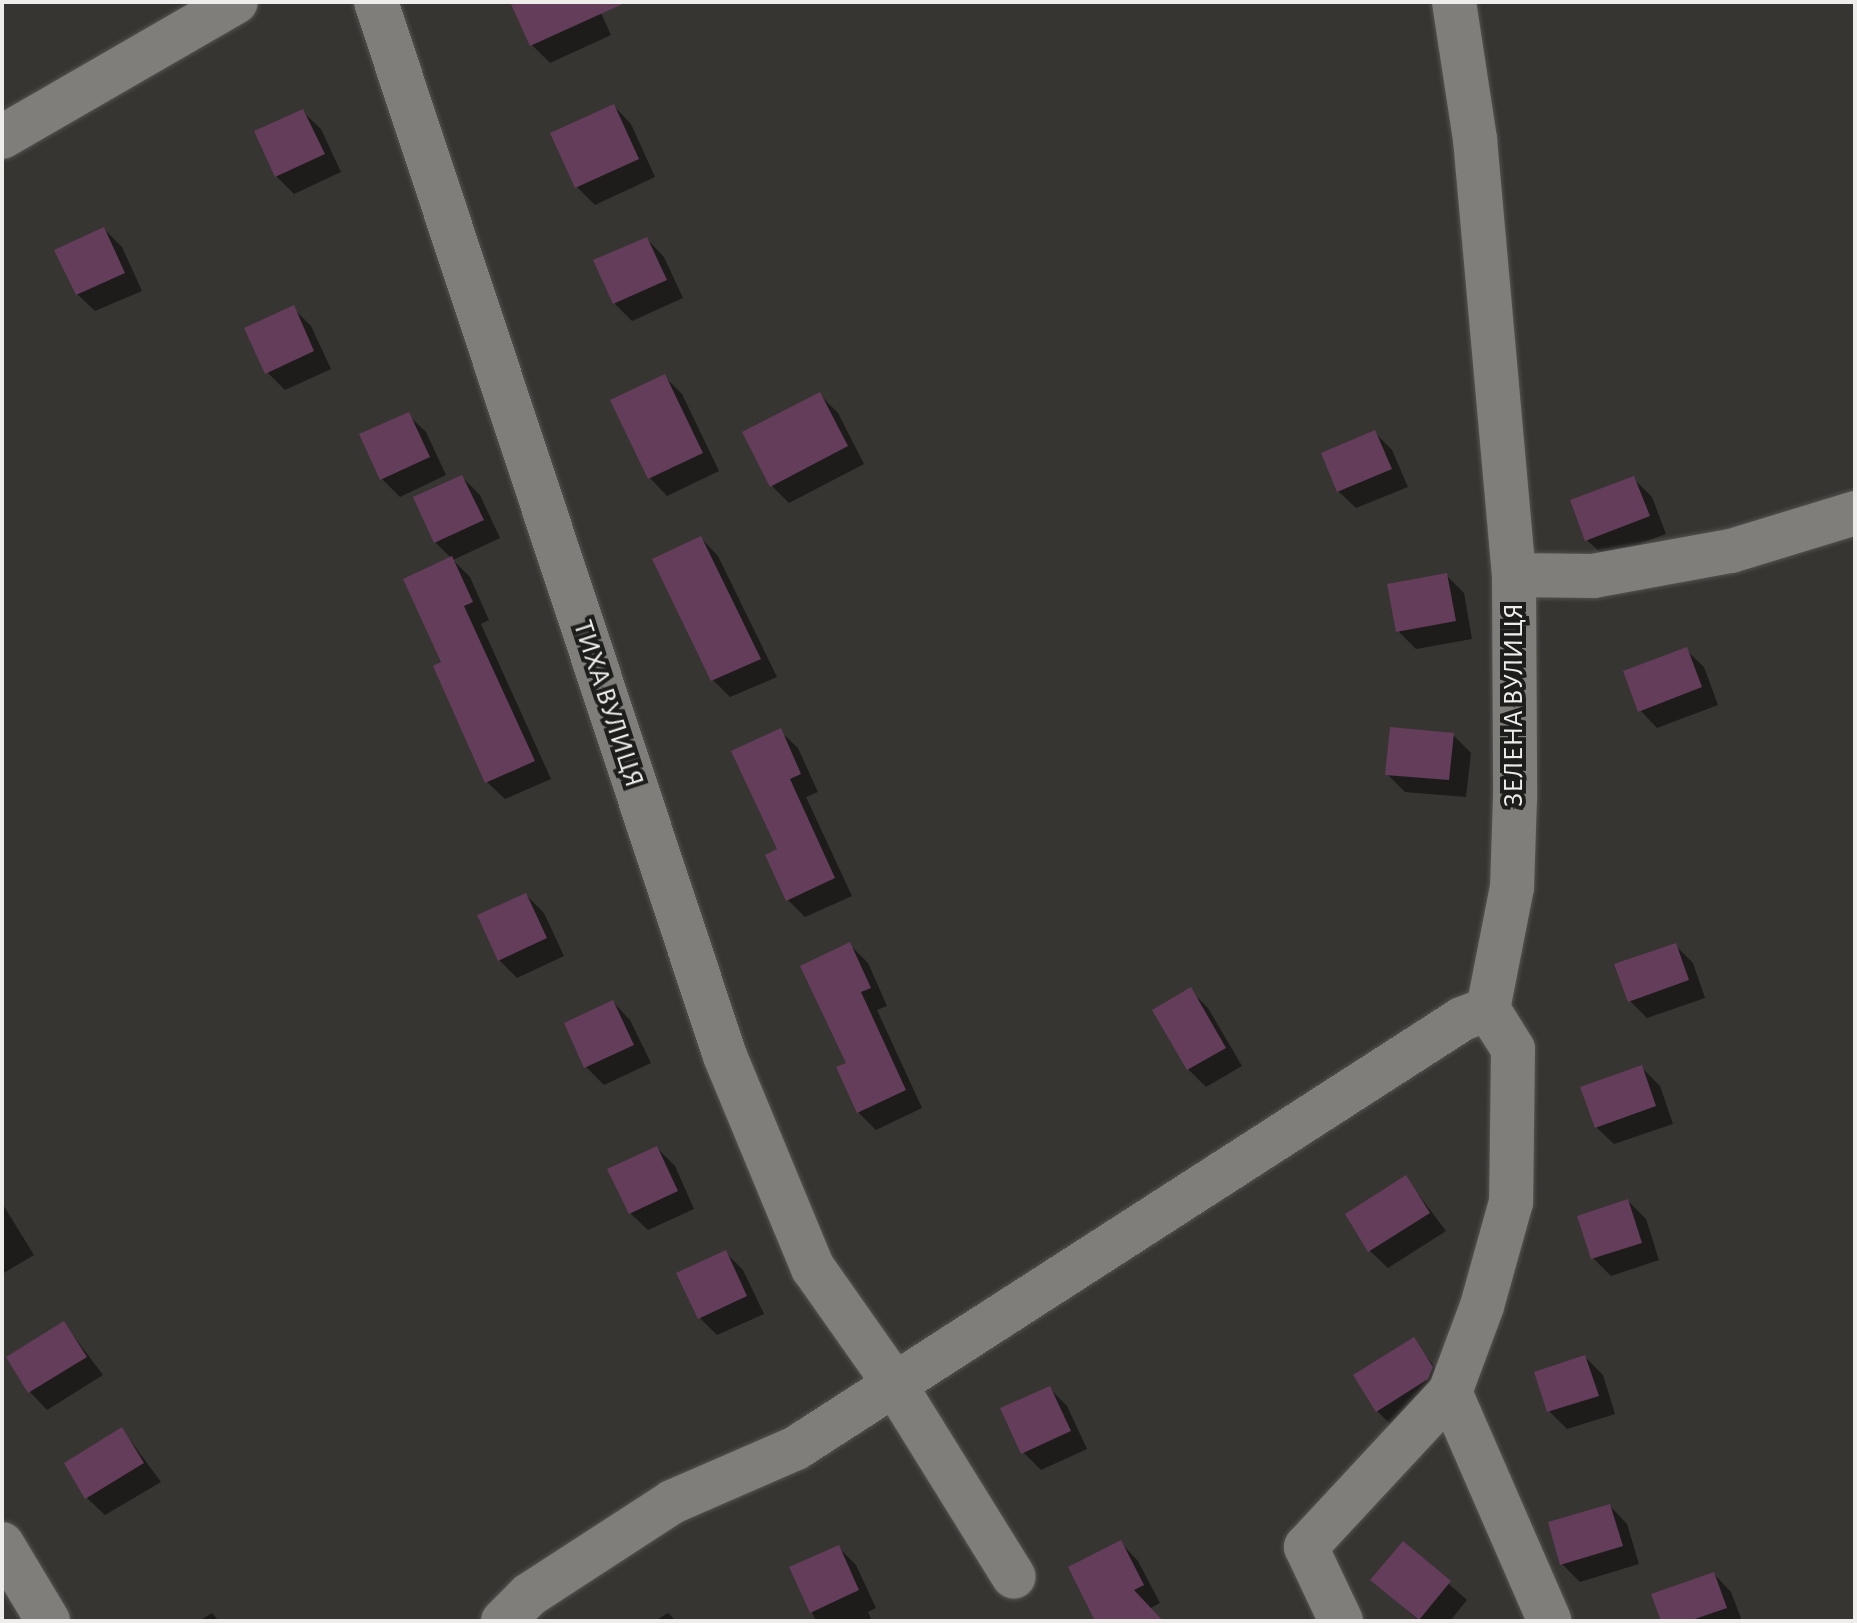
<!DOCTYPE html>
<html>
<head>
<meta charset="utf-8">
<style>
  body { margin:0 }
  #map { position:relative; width:1857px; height:1623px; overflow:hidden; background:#373532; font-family:"Alegreya Sans",sans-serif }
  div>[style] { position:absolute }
  .shadow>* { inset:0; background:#0007 }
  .building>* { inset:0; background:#633d5a }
  .roads { filter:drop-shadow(0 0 2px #545350) drop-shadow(0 0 2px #545350) }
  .street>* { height:44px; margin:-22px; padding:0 22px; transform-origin:22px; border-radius:22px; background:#807e7a }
  .secondary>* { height:44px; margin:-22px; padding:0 22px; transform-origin:22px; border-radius:22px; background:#807e7a }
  span { translate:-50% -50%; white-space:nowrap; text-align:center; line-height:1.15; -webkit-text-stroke:8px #1d1d1b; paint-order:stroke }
  .street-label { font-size:28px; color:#eeedeb }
  .frame { position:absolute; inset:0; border:4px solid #eeedeb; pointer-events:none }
</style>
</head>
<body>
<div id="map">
  <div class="shadow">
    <div style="clip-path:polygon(513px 2px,596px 2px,611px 35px,550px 63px,532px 45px)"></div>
    <div style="clip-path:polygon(614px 106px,631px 124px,655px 177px,595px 205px,577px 187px)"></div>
    <div style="clip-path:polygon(303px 112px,321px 129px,341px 172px,294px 194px,276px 176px)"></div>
    <div style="clip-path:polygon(104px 229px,122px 247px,142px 291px,95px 311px,77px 294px)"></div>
    <div style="clip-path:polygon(647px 239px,664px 257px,683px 298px,632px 321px,614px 303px)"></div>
    <div style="clip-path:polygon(293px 308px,311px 326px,331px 369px,285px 390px,267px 372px)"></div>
    <div style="clip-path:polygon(665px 377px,682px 394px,719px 471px,667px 496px,650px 478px)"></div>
    <div style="clip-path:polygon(820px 395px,838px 413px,864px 464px,789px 503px,771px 485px)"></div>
    <div style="clip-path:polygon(408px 415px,426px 432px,446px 475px,400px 497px,382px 479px,361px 435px)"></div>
    <div style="clip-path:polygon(1375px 433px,1392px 450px,1408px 487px,1356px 508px,1338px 491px)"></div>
    <div style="clip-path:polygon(462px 477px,480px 495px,500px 538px,453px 560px,470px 577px,489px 620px,481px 624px,551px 779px,505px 799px,487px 782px,444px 663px,452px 559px,435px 542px)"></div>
    <div style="clip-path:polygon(1634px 479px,1652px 497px,1666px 534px,1605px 557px,1587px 540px)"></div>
    <div style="clip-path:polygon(701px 538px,718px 556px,777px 677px,730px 697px,713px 680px)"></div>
    <div style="clip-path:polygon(1446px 575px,1464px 593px,1472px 639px,1416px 649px,1398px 631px)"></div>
    <div style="clip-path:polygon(1686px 650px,1704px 667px,1718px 705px,1657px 728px,1640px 710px)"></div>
    <div style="clip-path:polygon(780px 731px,798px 748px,818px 792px,806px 797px,852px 896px,805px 917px,788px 900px)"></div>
    <div style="clip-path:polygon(1453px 735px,1471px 753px,1466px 797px,1405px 792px,1387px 774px)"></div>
    <div style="clip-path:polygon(526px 895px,544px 913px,564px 956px,517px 978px,499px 960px)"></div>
    <div style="clip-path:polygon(850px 945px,868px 963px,887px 1006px,877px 1010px,922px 1108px,876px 1130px,858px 1112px,849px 1064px)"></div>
    <div style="clip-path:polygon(1675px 945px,1693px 963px,1705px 998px,1647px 1018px,1629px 1000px)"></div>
    <div style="clip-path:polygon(1190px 990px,1208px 1008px,1242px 1066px,1206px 1087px,1188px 1069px)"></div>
    <div style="clip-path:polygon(613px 1002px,630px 1020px,651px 1063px,604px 1085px,586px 1067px)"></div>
    <div style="clip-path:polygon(1642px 1068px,1660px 1086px,1673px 1124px,1614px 1144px,1596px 1127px)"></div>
    <div style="clip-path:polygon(657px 1148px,675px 1166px,694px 1209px,648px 1230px,630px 1213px)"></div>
    <div style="clip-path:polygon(1406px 1178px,1446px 1231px,1388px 1268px,1370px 1251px)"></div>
    <div style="clip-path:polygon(1628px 1201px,1646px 1219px,1659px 1260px,1611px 1276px,1593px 1258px)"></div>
    <div style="clip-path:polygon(2px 1203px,34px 1255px,2px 1274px)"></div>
    <div style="clip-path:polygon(725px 1252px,743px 1270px,764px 1314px,717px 1335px,700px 1318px)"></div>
    <div style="clip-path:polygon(64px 1323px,103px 1375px,47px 1410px,30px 1392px)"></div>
    <div style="clip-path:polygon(1413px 1339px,1449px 1386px,1395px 1429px,1377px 1411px)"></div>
    <div style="clip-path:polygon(1585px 1357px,1603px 1375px,1615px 1414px,1567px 1429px,1549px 1411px,1536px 1373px)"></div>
    <div style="clip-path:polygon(1049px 1388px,1067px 1406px,1087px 1449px,1041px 1470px,1023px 1452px)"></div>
    <div style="clip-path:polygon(122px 1429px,161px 1482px,105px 1515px,87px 1498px)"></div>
    <div style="clip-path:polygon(1610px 1506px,1627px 1524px,1639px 1564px,1580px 1582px,1562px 1564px)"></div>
    <div style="clip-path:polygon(1121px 1543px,1138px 1561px,1160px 1603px,1149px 1609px,1161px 1621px,1098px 1621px)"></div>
    <div style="clip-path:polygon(1403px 1544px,1467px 1600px,1450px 1621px,1419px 1621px,1373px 1580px)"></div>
    <div style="clip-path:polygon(838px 1547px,856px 1565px,876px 1608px,868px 1612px,872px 1621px,816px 1621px,792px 1568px)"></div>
    <div style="clip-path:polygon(1714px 1574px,1731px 1592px,1742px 1621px,1663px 1621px)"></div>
    <div style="clip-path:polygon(212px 1613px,219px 1621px,199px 1621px)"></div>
    <div style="clip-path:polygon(668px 1613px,676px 1621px,655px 1621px)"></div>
  </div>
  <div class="building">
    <div style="clip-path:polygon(510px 2px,627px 2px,530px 46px)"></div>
    <div style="clip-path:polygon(614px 104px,639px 159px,575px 188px,550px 133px)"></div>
    <div style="clip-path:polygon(303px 109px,325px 154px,275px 177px,254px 131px)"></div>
    <div style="clip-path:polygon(104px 227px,125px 273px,76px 295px,54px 250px)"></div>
    <div style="clip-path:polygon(647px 237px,667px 280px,613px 304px,593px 260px)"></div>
    <div style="clip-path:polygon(294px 305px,314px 351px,265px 374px,244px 328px)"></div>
    <div style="clip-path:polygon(665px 374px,703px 453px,648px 479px,610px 400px)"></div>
    <div style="clip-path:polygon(820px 392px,848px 446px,770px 487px,742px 432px)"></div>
    <div style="clip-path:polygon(409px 412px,430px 457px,380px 480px,359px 434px)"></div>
    <div style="clip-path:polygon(1375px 430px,1392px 469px,1337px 492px,1321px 453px)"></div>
    <div style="clip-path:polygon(462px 475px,484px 520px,434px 543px,413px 497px)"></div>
    <div style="clip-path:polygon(1634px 476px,1650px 516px,1585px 541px,1570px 500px)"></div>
    <div style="clip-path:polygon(701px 536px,761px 659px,711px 681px,652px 559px)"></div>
    <div style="clip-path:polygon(452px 556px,473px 602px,464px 606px,535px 761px,485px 783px,433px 666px,441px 662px,403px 579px)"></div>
    <div style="clip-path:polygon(1447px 573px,1456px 621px,1396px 632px,1387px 584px)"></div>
    <div style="clip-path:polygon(1687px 647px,1702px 687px,1638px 712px,1623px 671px)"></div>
    <div style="clip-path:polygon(1390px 727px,1454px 733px,1449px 780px,1385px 775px)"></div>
    <div style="clip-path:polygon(781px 728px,801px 774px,790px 779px,835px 878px,786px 901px,765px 855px,777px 849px,731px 751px)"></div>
    <div style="clip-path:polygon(526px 893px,547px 938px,498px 961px,477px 915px)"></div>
    <div style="clip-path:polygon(850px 942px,871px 988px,861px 992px,906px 1090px,857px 1113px,836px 1067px,846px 1063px,800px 966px)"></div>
    <div style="clip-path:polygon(1676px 943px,1689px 980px,1628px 1002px,1614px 964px)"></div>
    <div style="clip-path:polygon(1191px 987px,1226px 1048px,1187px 1070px,1152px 1010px)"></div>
    <div style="clip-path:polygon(613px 1000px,634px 1045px,584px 1068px,564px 1023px)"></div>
    <div style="clip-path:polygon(1642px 1065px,1656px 1106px,1595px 1128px,1580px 1087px)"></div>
    <div style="clip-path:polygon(657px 1146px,678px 1191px,629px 1214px,607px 1169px)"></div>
    <div style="clip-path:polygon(1406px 1175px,1430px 1213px,1368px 1252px,1345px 1214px)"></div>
    <div style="clip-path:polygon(1628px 1199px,1642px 1243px,1591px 1259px,1577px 1216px)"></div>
    <div style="clip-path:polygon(726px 1250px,747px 1296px,698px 1319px,676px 1273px)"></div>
    <div style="clip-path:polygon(64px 1321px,87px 1357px,28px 1393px,6px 1357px)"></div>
    <div style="clip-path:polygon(1414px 1337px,1433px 1367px,1428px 1379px,1376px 1412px,1353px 1375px)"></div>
    <div style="clip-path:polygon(1585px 1355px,1599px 1396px,1547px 1412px,1534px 1372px)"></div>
    <div style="clip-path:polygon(1050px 1386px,1071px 1431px,1021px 1454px,1000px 1408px)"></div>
    <div style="clip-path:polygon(122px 1427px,144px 1463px,85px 1499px,64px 1463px)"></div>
    <div style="clip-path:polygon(1610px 1504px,1623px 1546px,1560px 1565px,1548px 1522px)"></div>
    <div style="clip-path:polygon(1121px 1540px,1144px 1585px,1134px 1590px,1163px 1621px,1095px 1621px,1068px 1567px)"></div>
    <div style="clip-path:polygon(1403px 1541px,1451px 1581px,1419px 1620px,1370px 1580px)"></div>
    <div style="clip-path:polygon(839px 1545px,859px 1590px,810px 1613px,789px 1567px)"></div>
    <div style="clip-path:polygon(1714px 1572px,1727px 1608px,1689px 1621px,1661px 1621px,1651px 1594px)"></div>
  </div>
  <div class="roads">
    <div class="street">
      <div style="left:376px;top:2px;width:1110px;rotate:71.68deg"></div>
      <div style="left:725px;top:1056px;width:230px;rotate:67.5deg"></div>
      <div style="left:813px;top:1268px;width:139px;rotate:54.9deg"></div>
      <div style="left:893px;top:1382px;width:229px;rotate:58.2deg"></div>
      <div style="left:1454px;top:2px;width:139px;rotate:81.3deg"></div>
      <div style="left:1475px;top:139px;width:438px;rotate:84.9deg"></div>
      <div style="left:1514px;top:575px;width:223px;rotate:89.7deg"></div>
      <div style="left:1515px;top:798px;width:89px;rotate:91.9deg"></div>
      <div style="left:1512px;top:887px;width:124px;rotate:101.1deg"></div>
      <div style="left:1488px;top:1009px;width:47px;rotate:58deg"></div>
      <div style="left:1513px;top:1049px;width:153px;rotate:90.7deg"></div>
      <div style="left:1511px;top:1202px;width:108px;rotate:105.6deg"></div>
      <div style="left:1482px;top:1306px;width:92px;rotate:110.4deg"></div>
      <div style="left:1450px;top:1392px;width:249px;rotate:66.5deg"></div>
      <div style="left:2px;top:137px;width:270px;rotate:-30deg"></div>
      <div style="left:1514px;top:575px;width:79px;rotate:0.7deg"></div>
      <div style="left:1593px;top:576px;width:140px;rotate:-10.3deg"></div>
      <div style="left:1731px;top:551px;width:130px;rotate:-17deg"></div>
      <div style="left:503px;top:1621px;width:37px;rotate:-45deg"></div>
      <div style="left:529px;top:1595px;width:171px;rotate:-33deg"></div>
      <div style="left:672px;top:1502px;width:135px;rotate:-23.5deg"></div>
      <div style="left:796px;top:1448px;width:792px;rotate:-32.79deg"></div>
      <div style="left:1462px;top:1019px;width:28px;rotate:-21deg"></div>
      <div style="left:1341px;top:1621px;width:82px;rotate:-115.3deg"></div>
      <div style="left:1306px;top:1547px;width:212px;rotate:-47.1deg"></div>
    </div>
    <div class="secondary">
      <div style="left:2px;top:1544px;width:90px;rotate:59.1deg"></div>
    </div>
  </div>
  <div class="street-label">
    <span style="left:608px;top:704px;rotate:72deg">ТИХА ВУЛИЦЯ</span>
    <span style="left:1514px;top:705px;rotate:-90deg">ЗЕЛЕНА ВУЛИЦЯ</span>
  </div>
  <div class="frame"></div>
</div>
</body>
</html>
